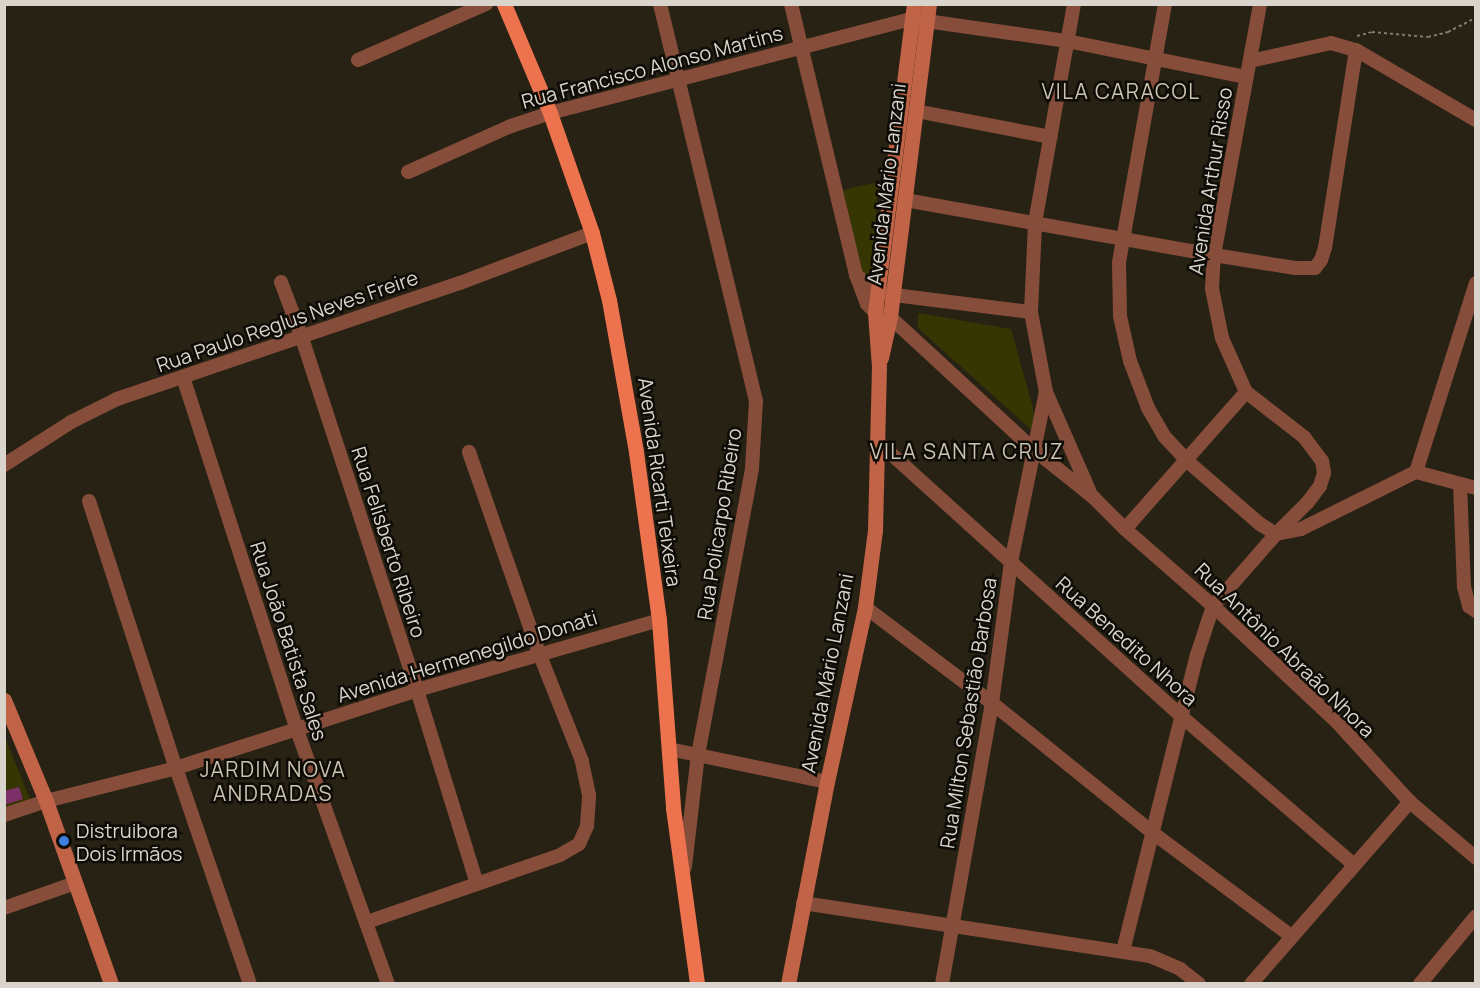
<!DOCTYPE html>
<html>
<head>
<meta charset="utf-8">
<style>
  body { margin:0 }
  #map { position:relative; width:1480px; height:988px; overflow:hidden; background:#282214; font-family:Manrope,sans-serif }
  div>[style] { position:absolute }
  .green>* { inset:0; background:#363603 }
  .building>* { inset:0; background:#7c3068 }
  .path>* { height:2px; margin-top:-1px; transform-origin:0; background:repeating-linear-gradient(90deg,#7e786d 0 3px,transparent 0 6px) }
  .street>* { height:14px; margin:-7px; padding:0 7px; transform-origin:7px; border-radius:7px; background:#874d3b }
  .secondary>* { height:15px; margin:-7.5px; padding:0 7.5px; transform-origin:7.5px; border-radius:7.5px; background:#c06346 }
  .primary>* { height:15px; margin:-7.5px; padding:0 7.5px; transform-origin:7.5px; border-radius:7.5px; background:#ec734e }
  .dots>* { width:16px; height:16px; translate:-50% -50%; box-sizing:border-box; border:3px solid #0e0c06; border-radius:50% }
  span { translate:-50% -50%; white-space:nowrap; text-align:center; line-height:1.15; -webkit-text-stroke:5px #0e0c06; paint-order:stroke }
  .street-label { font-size:20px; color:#d9d4cc }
  .poi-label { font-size:20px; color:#d9d4cc }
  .left { translate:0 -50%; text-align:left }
  .neighbourhood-label { font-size:21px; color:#cbc2b1; letter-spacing:1.5px }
  .frame { position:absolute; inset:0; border:6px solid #d9d4cc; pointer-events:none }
</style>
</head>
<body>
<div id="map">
  <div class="green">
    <div style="clip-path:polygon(878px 182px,873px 264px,871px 272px,866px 275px,862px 273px,843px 190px)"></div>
    <div style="clip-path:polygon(918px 313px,1011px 329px,1033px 408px,1035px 433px,918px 328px)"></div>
    <div style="clip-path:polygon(4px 735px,31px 801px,4px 809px)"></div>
  </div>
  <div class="building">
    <div style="clip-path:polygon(19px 787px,23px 799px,4px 805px,4px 791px)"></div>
  </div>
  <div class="path">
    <div style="left:1357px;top:36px;width:16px;rotate:-15deg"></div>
    <div style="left:1372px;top:32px;width:56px;rotate:5.1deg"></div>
    <div style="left:1428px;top:37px;width:21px;rotate:-14deg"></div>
    <div style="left:1448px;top:32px;width:31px;rotate:-27deg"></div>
  </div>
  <div class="street">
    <div style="left:660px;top:4px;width:408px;rotate:76.4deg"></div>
    <div style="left:756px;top:401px;width:68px;rotate:93.4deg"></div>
    <div style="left:752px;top:469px;width:290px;rotate:100.7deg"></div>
    <div style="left:698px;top:754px;width:114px;rotate:96.6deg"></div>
    <div style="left:791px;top:4px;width:279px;rotate:76.5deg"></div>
    <div style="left:856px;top:275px;width:31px;rotate:69deg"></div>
    <div style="left:867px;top:304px;width:11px;rotate:45deg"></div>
    <div style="left:875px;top:312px;width:16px;rotate:18deg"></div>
    <div style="left:890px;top:317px;width:195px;rotate:42.7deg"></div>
    <div style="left:1033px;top:449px;width:77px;rotate:38.7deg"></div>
    <div style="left:1093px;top:497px;width:45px;rotate:45deg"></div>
    <div style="left:1125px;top:529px;width:117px;rotate:41.2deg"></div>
    <div style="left:1213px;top:606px;width:168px;rotate:43.1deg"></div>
    <div style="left:1336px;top:721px;width:110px;rotate:47.6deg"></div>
    <div style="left:1410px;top:802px;width:87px;rotate:40.3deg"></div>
    <div style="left:1074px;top:4px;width:223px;rotate:100.1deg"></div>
    <div style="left:1035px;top:224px;width:88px;rotate:92.6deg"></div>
    <div style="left:1031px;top:312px;width:81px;rotate:79.4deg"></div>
    <div style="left:1046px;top:392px;width:109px;rotate:66.3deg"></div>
    <div style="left:1165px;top:4px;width:263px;rotate:100.1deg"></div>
    <div style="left:1119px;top:263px;width:53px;rotate:88.9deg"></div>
    <div style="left:1120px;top:316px;width:46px;rotate:77.5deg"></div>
    <div style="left:1130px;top:361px;width:50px;rotate:69deg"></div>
    <div style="left:1148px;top:408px;width:32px;rotate:60deg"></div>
    <div style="left:1164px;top:436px;width:33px;rotate:47deg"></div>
    <div style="left:1186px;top:460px;width:98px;rotate:40.9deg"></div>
    <div style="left:1260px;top:524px;width:19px;rotate:32deg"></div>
    <div style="left:1276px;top:534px;width:25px;rotate:-11deg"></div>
    <div style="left:1301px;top:529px;width:128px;rotate:-26.4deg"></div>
    <div style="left:358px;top:60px;width:140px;rotate:-23.6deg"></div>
    <div style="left:1250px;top:61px;width:83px;rotate:-12.5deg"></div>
    <div style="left:1331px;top:43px;width:26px;rotate:16deg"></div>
    <div style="left:1356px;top:50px;width:139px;rotate:30.3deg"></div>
    <div style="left:916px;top:111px;width:137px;rotate:10.9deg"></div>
    <div style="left:408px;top:172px;width:113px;rotate:-24.1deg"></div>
    <div style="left:511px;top:126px;width:41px;rotate:-18.4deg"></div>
    <div style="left:550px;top:113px;width:374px;rotate:-14.6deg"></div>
    <div style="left:912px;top:19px;width:157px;rotate:8.1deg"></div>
    <div style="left:1067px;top:41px;width:183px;rotate:11.4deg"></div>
    <div style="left:905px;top:200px;width:314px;rotate:10.1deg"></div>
    <div style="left:1214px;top:255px;width:82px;rotate:9.1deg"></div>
    <div style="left:1295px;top:268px;width:20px"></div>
    <div style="left:1315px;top:268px;width:10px;rotate:-53deg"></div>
    <div style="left:1321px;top:260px;width:13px;rotate:-72deg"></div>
    <div style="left:1325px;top:248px;width:200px;rotate:-81.1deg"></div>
    <div style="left:856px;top:275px;width:28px;rotate:39deg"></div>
    <div style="left:878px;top:293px;width:154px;rotate:7.1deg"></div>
    <div style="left:281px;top:282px;width:57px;rotate:69.3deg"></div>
    <div style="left:301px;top:335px;width:373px;rotate:71.9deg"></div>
    <div style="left:417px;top:690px;width:203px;rotate:72.8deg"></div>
    <div style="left:183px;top:377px;width:371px;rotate:72.1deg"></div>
    <div style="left:297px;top:730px;width:270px;rotate:70.3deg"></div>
    <div style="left:878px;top:442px;width:409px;rotate:42.1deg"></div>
    <div style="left:1181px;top:716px;width:227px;rotate:40.7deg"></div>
    <div style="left:4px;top:465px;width:80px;rotate:-32.7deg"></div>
    <div style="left:71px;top:422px;width:51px;rotate:-26.6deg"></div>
    <div style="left:117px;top:399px;width:362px;rotate:-18.7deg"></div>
    <div style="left:460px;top:283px;width:141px;rotate:-20.7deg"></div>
    <div style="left:1416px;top:472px;width:198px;rotate:-72.4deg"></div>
    <div style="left:1416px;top:472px;width:62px;rotate:14.9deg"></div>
    <div style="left:1460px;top:484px;width:103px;rotate:87.8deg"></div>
    <div style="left:1464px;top:587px;width:20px;rotate:75deg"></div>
    <div style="left:1469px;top:606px;width:9px;rotate:36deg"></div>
    <div style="left:89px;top:501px;width:281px;rotate:72deg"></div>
    <div style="left:176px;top:768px;width:228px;rotate:71.1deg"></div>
    <div style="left:1125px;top:529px;width:183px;rotate:-48.5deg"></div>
    <div style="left:865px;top:607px;width:159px;rotate:37.1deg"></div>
    <div style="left:992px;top:703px;width:207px;rotate:38.9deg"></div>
    <div style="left:1153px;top:833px;width:172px;rotate:36.7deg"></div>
    <div style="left:669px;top:749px;width:161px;rotate:11.8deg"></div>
    <div style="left:4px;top:815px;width:44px;rotate:-18.4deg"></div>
    <div style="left:46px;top:801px;width:134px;rotate:-14.2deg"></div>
    <div style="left:176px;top:768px;width:253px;rotate:-17.9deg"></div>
    <div style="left:417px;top:690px;width:252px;rotate:-16.1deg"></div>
    <div style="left:803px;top:903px;width:351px;rotate:8.7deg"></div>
    <div style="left:1150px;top:956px;width:33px;rotate:23deg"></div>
    <div style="left:1180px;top:969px;width:24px;rotate:38deg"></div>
    <div style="left:4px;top:908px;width:75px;rotate:-19.4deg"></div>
    <div style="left:367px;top:922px;width:204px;rotate:-19.1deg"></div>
    <div style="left:560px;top:855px;width:22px;rotate:-30deg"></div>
    <div style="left:579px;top:844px;width:20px;rotate:-66deg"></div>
    <div style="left:587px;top:826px;width:31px;rotate:-86deg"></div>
    <div style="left:589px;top:795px;width:35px;rotate:-102deg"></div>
    <div style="left:582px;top:761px;width:116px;rotate:-111.7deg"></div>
    <div style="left:539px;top:653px;width:213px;rotate:-109.2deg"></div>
    <div style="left:1123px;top:951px;width:305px;rotate:-76deg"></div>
    <div style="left:1197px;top:655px;width:52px;rotate:-71.9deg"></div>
    <div style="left:1213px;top:606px;width:96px;rotate:-48.8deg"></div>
    <div style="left:1276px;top:534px;width:45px;rotate:-45deg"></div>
    <div style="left:1308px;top:502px;width:20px;rotate:-53deg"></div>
    <div style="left:1320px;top:486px;width:14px;rotate:-73deg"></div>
    <div style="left:1324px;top:473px;width:12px;rotate:-99deg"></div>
    <div style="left:1322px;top:461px;width:30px;rotate:-127deg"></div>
    <div style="left:1304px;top:437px;width:73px;rotate:-142.2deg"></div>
    <div style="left:1246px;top:392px;width:59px;rotate:-114deg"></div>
    <div style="left:1222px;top:338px;width:50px;rotate:-101.5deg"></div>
    <div style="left:1212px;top:289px;width:34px;rotate:-87deg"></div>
    <div style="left:1214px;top:255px;width:255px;rotate:-79.6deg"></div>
    <div style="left:942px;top:984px;width:285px;rotate:-79.9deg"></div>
    <div style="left:992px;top:703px;width:142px;rotate:-82.3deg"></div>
    <div style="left:1011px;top:562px;width:174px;rotate:-78.4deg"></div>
    <div style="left:1251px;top:984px;width:242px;rotate:-48.9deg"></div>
    <div style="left:1420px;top:984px;width:88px;rotate:-50.5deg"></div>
  </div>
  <div class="secondary">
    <div style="left:881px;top:358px;width:42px;rotate:-77.6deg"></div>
    <div style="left:890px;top:317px;width:315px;rotate:-82.9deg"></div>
    <div style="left:4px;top:700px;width:109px;rotate:67.4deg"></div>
    <div style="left:46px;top:801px;width:194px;rotate:70.4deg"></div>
    <div style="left:788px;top:984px;width:206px;rotate:-79.1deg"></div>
    <div style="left:827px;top:782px;width:179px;rotate:-77.7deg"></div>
    <div style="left:865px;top:607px;width:78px;rotate:-82.6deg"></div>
    <div style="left:875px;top:530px;width:163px;rotate:-88.6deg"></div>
    <div style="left:879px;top:367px;width:55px;rotate:-94.2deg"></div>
    <div style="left:875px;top:312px;width:310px;rotate:-82.8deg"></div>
  </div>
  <div class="primary">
    <div style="left:504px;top:4px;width:118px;rotate:67.1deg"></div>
    <div style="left:550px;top:113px;width:127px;rotate:70.7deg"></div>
    <div style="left:592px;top:233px;width:69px;rotate:75.8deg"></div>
    <div style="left:609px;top:300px;width:154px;rotate:79.9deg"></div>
    <div style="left:636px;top:452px;width:170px;rotate:82.2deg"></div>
    <div style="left:659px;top:620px;width:189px;rotate:85.7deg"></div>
    <div style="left:673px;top:808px;width:178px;rotate:82.2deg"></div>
  </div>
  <div class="dots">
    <div style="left:64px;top:841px;background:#3f7fe0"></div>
  </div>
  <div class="street-label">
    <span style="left:652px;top:67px;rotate:-15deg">Rua Francisco Alonso Martins</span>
    <span style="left:1210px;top:181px;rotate:-81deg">Avenida Arthur Risso</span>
    <span style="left:886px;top:184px;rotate:-83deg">Avenida Mário Lanzani</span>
    <span style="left:287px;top:321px;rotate:-19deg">Rua Paulo Reglus Neves Freire</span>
    <span style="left:660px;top:482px;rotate:82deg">Avenida Ricarti Teixeira</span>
    <span style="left:719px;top:524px;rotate:-81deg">Rua Policarpo Ribeiro</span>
    <span style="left:389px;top:542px;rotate:72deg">Rua Felisberto Ribeiro</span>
    <span style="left:289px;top:641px;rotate:72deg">Rua João Batista Sales</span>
    <span style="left:1127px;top:641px;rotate:42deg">Rua Benedito Nhora</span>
    <span style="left:1285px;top:650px;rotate:44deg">Rua Antônio Abraão Nhora</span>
    <span style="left:467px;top:656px;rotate:-17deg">Avenida Hermenegildo Donati</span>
    <span style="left:827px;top:673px;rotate:-79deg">Avenida Mário Lanzani</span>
    <span style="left:968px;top:713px;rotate:-81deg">Rua Milton Sebastião Barbosa</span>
  </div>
  <div class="poi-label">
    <span class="left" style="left:76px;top:842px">Distruibora<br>Dois Irmãos</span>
  </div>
  <div class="neighbourhood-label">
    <span style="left:1121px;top:91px">VILA CARACOL</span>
    <span style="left:967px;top:451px">VILA SANTA CRUZ</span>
    <span style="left:273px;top:781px">JARDIM NOVA<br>ANDRADAS</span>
  </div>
  <div class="frame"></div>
</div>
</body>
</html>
